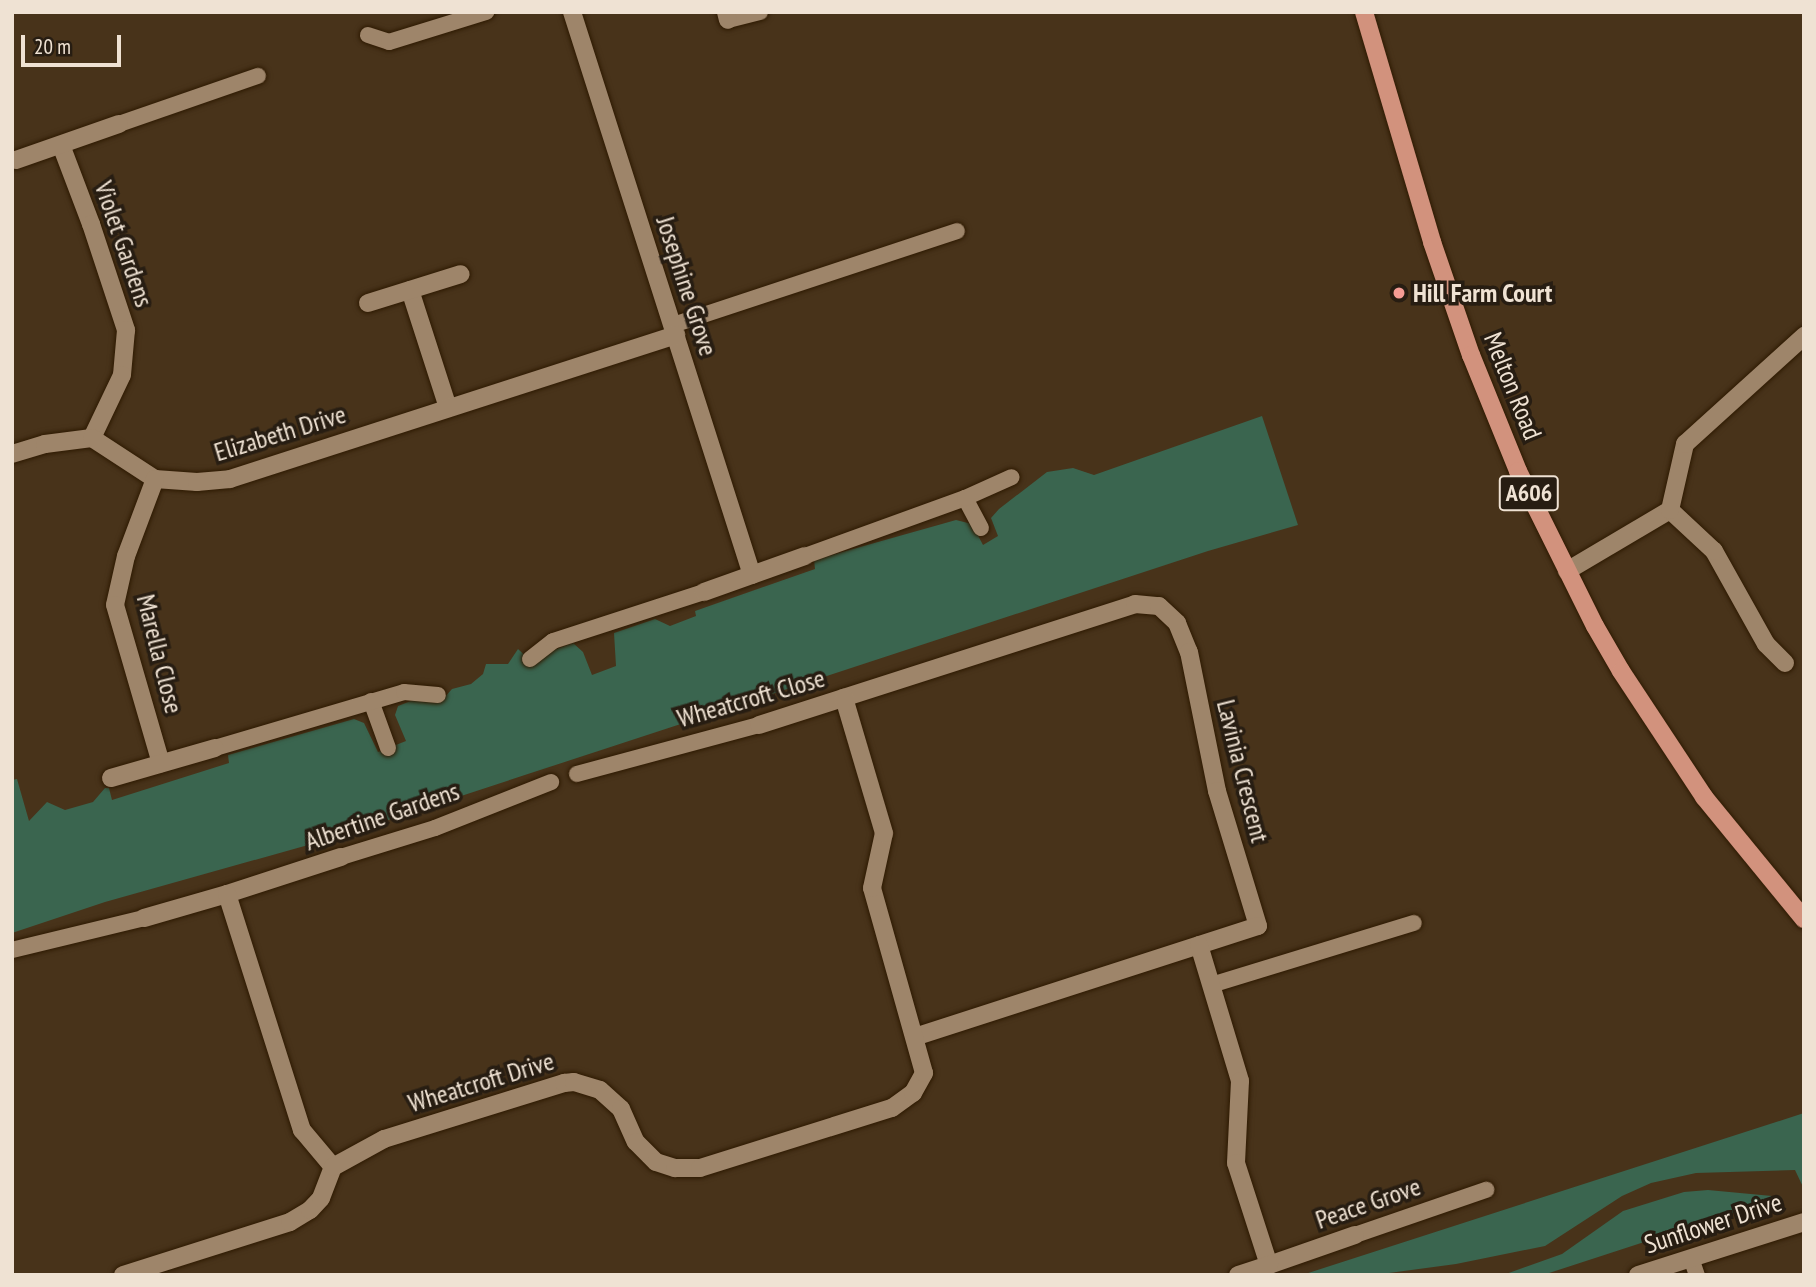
<!DOCTYPE html>
<html>
<head>
<meta charset="utf-8">
<style>
  body { margin:0 }
  #map { position:relative; width:1816px; height:1287px; overflow:hidden; background:#48331a; font-family:"PT Sans Narrow",sans-serif }
  div>[style] { position:absolute }
  .green>* { inset:0; background:#3a654f }
  .roads { filter:drop-shadow(0 0 2px #2e1a02) drop-shadow(0 0 2px #2e1a02) }
  .lane>* { height:16px; margin:-8px; padding:0 8px; transform-origin:8px; border-radius:8px; background:#9e856a }
  .street>* { height:18px; margin:-9px; padding:0 9px; transform-origin:9px; border-radius:9px; background:#9e856a }
  .primary>* { height:18px; margin:-9px; padding:0 9px; transform-origin:9px; border-radius:9px; background:#d2927d }
  .dots>* { width:19px; height:19px; translate:-50% -50%; box-sizing:border-box; border:4px solid #271d12; border-radius:50% }
  span { translate:-50% -50%; white-space:nowrap; text-align:center; line-height:1.15; -webkit-text-stroke:7px #271d12; paint-order:stroke }
  .shield-label span { padding:2px 5px; background:#271d12; border:2px solid; border-radius:5px; -webkit-text-stroke-width:0 }
  .shield-label { font-size:24px; color:#efe2d3; font-weight:700 }
  .street-label { font-size:26px; color:#efe2d3 }
  .poi-label { font-size:26px; color:#efe2d3; font-weight:700 }
  .left { translate:0 -50%; text-align:left }
  .frame { position:absolute; inset:0; border:14px solid #efe2d3; pointer-events:none }
  .scale { position:absolute; left:21px; top:35px; width:100px; height:32px; box-sizing:border-box; border:4px solid #efe2d3; border-top:0; padding-left:9px; font-size:21px; line-height:24px; white-space:nowrap; color:#efe2d3; -webkit-text-stroke:5px #271d12; paint-order:stroke }
</style>
</head>
<body>
<div id="map">
  <div class="green">
    <div style="clip-path:polygon(1262px 416px,1298px 525px,1208px 551px,333px 838px,105px 902px,12px 933px,12px 780px,17px 779px,29px 821px,47px 802px,65px 810px,93px 802px,105px 788px,109px 788px,112px 800px,229px 763px,228px 755px,354px 719px,364px 723px,378px 752px,406px 741px,395px 715px,398px 706px,421px 697px,443px 699px,452px 689px,471px 684px,483px 674px,486px 664px,508px 664px,518px 649px,534px 664px,542px 654px,573px 643px,583px 652px,592px 675px,616px 666px,614px 633px,655px 619px,670px 626px,696px 616px,695px 611px,815px 569px,814px 560px,956px 520px,972px 524px,983px 545px,998px 536px,991px 518px,999px 509px,1047px 472px,1073px 468px,1094px 475px)"></div>
    <div style="clip-path:polygon(1804px 1113px,1804px 1189px,1795px 1170px,1696px 1173px,1651px 1183px,1622px 1196px,1545px 1246px,1456px 1264px,1374px 1275px,1302px 1275px)"></div>
    <div style="clip-path:polygon(1708px 1190px,1782px 1197px,1543px 1275px,1503px 1275px,1562px 1254px,1623px 1211px,1684px 1192px)"></div>
  </div>
  <div class="roads">
    <div class="lane">
      <div style="left:728px;top:20px;width:33px;rotate:-14deg"></div>
      <div style="left:368px;top:35px;width:22px;rotate:18deg"></div>
      <div style="left:389px;top:42px;width:102px;rotate:-17.2deg"></div>
      <div style="left:119px;top:124px;width:147px;rotate:-19.1deg"></div>
      <div style="left:673px;top:325px;width:299px;rotate:-18.3deg"></div>
      <div style="left:965px;top:498px;width:34px;rotate:62deg"></div>
      <div style="left:805px;top:556px;width:170px;rotate:-19.9deg"></div>
      <div style="left:965px;top:498px;width:51px;rotate:-24.1deg"></div>
      <div style="left:530px;top:659px;width:29px;rotate:-38deg"></div>
      <div style="left:553px;top:641px;width:159px;rotate:-18deg"></div>
      <div style="left:371px;top:701px;width:50px;rotate:70.1deg"></div>
      <div style="left:215px;top:748px;width:197px;rotate:-16.5deg"></div>
      <div style="left:404px;top:692px;width:34px;rotate:5deg"></div>
      <div style="left:577px;top:774px;width:188px;rotate:-15.1deg"></div>
      <div style="left:341px;top:857px;width:98px;rotate:-17.1deg"></div>
      <div style="left:435px;top:828px;width:125px;rotate:-21.6deg"></div>
      <div style="left:12px;top:950px;width:136px;rotate:-13.6deg"></div>
      <div style="left:1211px;top:985px;width:212px;rotate:-17deg"></div>
      <div style="left:1355px;top:1235px;width:139px;rotate:-19deg"></div>
      <div style="left:1691px;top:1258px;width:18px;rotate:71deg"></div>
    </div>
    <div class="street">
      <div style="left:572px;top:12px;width:591px;rotate:72.27deg"></div>
      <div style="left:726px;top:12px;width:8px;rotate:76deg"></div>
      <div style="left:61px;top:145px;width:85px;rotate:69.2deg"></div>
      <div style="left:91px;top:224px;width:112px;rotate:71.7deg"></div>
      <div style="left:126px;top:330px;width:45px;rotate:95.1deg"></div>
      <div style="left:122px;top:375px;width:70px;rotate:115.5deg"></div>
      <div style="left:16px;top:160px;width:109px;rotate:-19.3deg"></div>
      <div style="left:410px;top:290px;width:124px;rotate:72.1deg"></div>
      <div style="left:368px;top:303px;width:97px;rotate:-17.3deg"></div>
      <div style="left:12px;top:454px;width:34px;rotate:-17deg"></div>
      <div style="left:45px;top:444px;width:47px;rotate:-7.3deg"></div>
      <div style="left:92px;top:438px;width:75px;rotate:33.1deg"></div>
      <div style="left:155px;top:479px;width:42px;rotate:4.1deg"></div>
      <div style="left:197px;top:482px;width:33px;rotate:-5deg"></div>
      <div style="left:230px;top:479px;width:469px;rotate:-17.9deg"></div>
      <div style="left:155px;top:479px;width:82px;rotate:110.6deg"></div>
      <div style="left:126px;top:556px;width:50px;rotate:102.7deg"></div>
      <div style="left:115px;top:605px;width:165px;rotate:73.8deg"></div>
      <div style="left:1567px;top:571px;width:120px;rotate:-30.6deg"></div>
      <div style="left:704px;top:592px;width:107px;rotate:-19.6deg"></div>
      <div style="left:1785px;top:663px;width:27px;rotate:-135deg"></div>
      <div style="left:1766px;top:644px;width:107px;rotate:-119.2deg"></div>
      <div style="left:1714px;top:551px;width:60px;rotate:-137deg"></div>
      <div style="left:1670px;top:510px;width:68px;rotate:-77.2deg"></div>
      <div style="left:1685px;top:444px;width:161px;rotate:-42.2deg"></div>
      <div style="left:759px;top:725px;width:395px;rotate:-17.8deg"></div>
      <div style="left:1135px;top:604px;width:24px;rotate:5deg"></div>
      <div style="left:1159px;top:606px;width:25px;rotate:43deg"></div>
      <div style="left:1177px;top:623px;width:31px;rotate:68deg"></div>
      <div style="left:1189px;top:652px;width:142px;rotate:78.6deg"></div>
      <div style="left:1217px;top:791px;width:141px;rotate:73.1deg"></div>
      <div style="left:1258px;top:926px;width:361px;rotate:162.1deg"></div>
      <div style="left:111px;top:778px;width:108px;rotate:-16.1deg"></div>
      <div style="left:227px;top:894px;width:120px;rotate:-18deg"></div>
      <div style="left:144px;top:918px;width:86px;rotate:-16.1deg"></div>
      <div style="left:227px;top:894px;width:248px;rotate:72.4deg"></div>
      <div style="left:302px;top:1130px;width:48px;rotate:50deg"></div>
      <div style="left:1199px;top:945px;width:142px;rotate:73.2deg"></div>
      <div style="left:1240px;top:1081px;width:82px;rotate:92.8deg"></div>
      <div style="left:1236px;top:1163px;width:107px;rotate:72.1deg"></div>
      <div style="left:1269px;top:1265px;width:91px;rotate:-19.2deg"></div>
      <div style="left:123px;top:1275px;width:175px;rotate:-17.6deg"></div>
      <div style="left:290px;top:1222px;width:23px;rotate:-31deg"></div>
      <div style="left:310px;top:1210px;width:16px;rotate:-47deg"></div>
      <div style="left:321px;top:1198px;width:33px;rotate:-69deg"></div>
      <div style="left:333px;top:1167px;width:58px;rotate:-28.8deg"></div>
      <div style="left:384px;top:1139px;width:189px;rotate:-17.3deg"></div>
      <div style="left:564px;top:1083px;width:10px;rotate:-6deg"></div>
      <div style="left:574px;top:1082px;width:27px;rotate:17deg"></div>
      <div style="left:600px;top:1090px;width:28px;rotate:42deg"></div>
      <div style="left:621px;top:1109px;width:36px;rotate:66deg"></div>
      <div style="left:636px;top:1142px;width:28px;rotate:45deg"></div>
      <div style="left:656px;top:1162px;width:20px;rotate:18deg"></div>
      <div style="left:675px;top:1168px;width:25px"></div>
      <div style="left:700px;top:1168px;width:201px;rotate:-17.4deg"></div>
      <div style="left:892px;top:1108px;width:26px;rotate:-36deg"></div>
      <div style="left:913px;top:1093px;width:23px;rotate:-61deg"></div>
      <div style="left:924px;top:1073px;width:192px;rotate:-105.7deg"></div>
      <div style="left:872px;top:888px;width:56px;rotate:-77.7deg"></div>
      <div style="left:884px;top:833px;width:141px;rotate:-106.5deg"></div>
      <div style="left:1238px;top:1275px;width:33px;rotate:-18deg"></div>
      <div style="left:1638px;top:1275px;width:174px;rotate:-17.7deg"></div>
    </div>
    <div class="primary">
      <div style="left:1364px;top:12px;width:240px;rotate:73.5deg"></div>
      <div style="left:1432px;top:242px;width:120px;rotate:71deg"></div>
      <div style="left:1471px;top:355px;width:125px;rotate:67.9deg"></div>
      <div style="left:1518px;top:471px;width:173px;rotate:63.6deg"></div>
      <div style="left:1595px;top:626px;width:52px;rotate:60deg"></div>
      <div style="left:1621px;top:671px;width:151px;rotate:56.6deg"></div>
      <div style="left:1704px;top:797px;width:158px;rotate:50.7deg"></div>
    </div>
  </div>
  <div class="dots">
    <div style="left:1399px;top:293px;background:#f59c95"></div>
  </div>
  <div class="shield-label">
    <span style="left:1529px;top:493px">A606</span>
  </div>
  <div class="street-label">
    <span style="left:124px;top:244px;rotate:71deg">Violet Gardens</span>
    <span style="left:687px;top:286px;rotate:72deg">Josephine Grove</span>
    <span style="left:1513px;top:386px;rotate:68deg">Melton Road</span>
    <span style="left:280px;top:433px;rotate:-17deg">Elizabeth Drive</span>
    <span style="left:160px;top:654px;rotate:76deg">Marella Close</span>
    <span style="left:751px;top:698px;rotate:-16deg">Wheatcroft Close</span>
    <span style="left:1243px;top:771px;rotate:76deg">Lavinia Crescent</span>
    <span style="left:382px;top:816px;rotate:-19deg">Albertine Gardens</span>
    <span style="left:481px;top:1082px;rotate:-17deg">Wheatcroft Drive</span>
    <span style="left:1368px;top:1203px;rotate:-19deg">Peace Grove</span>
    <span style="left:1713px;top:1223px;rotate:-18deg">Sunflower Drive</span>
  </div>
  <div class="poi-label">
    <span class="left" style="left:1413px;top:293px">Hill Farm Court</span>
  </div>
  <div class="frame"></div>
  <div class="scale">20 m</div>
</div>
</body>
</html>
